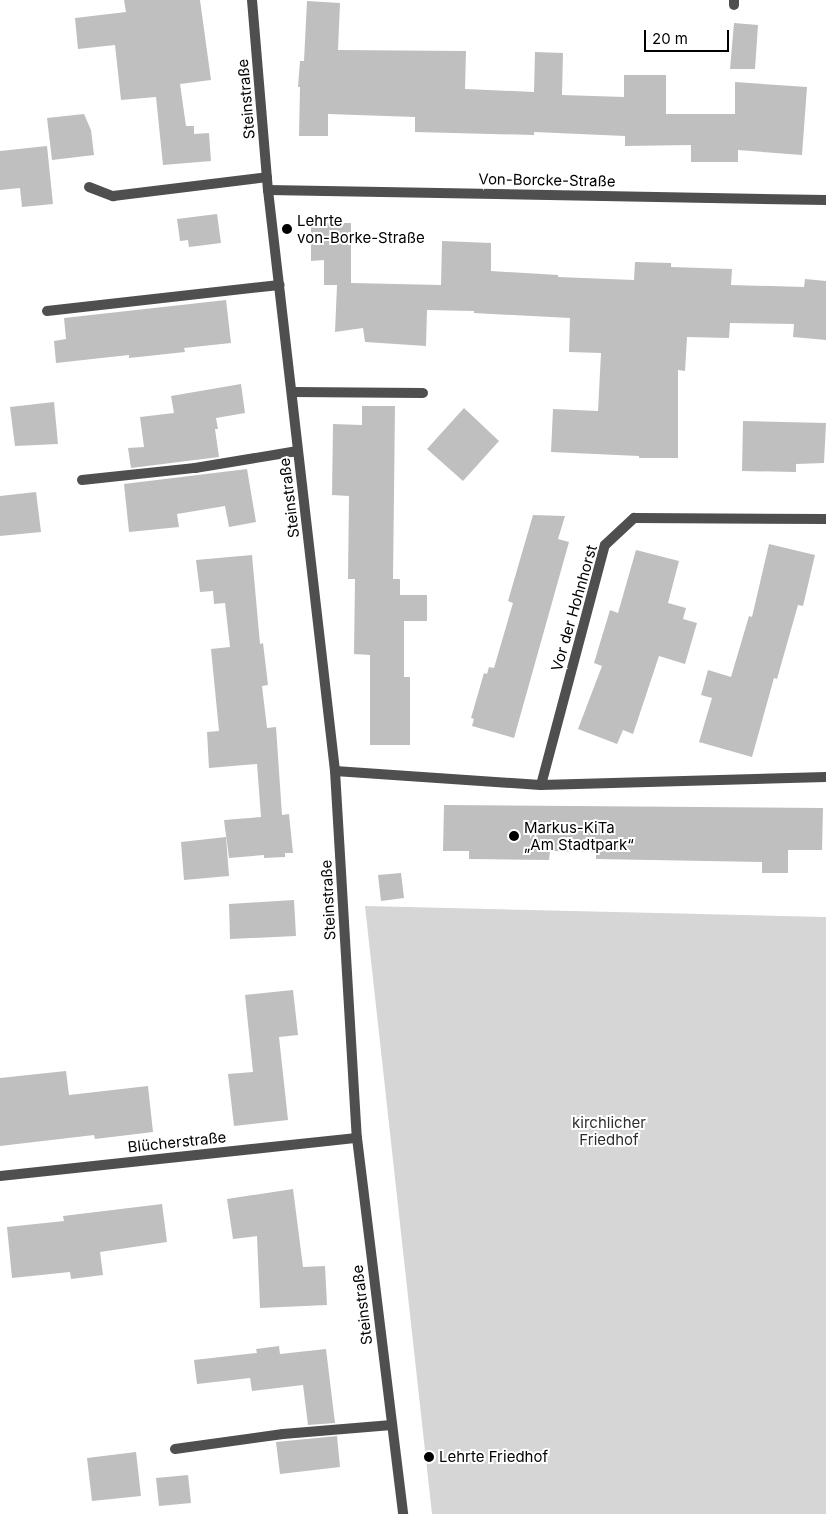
<!DOCTYPE html>
<html>
<head>
<meta charset="utf-8">
<style>
  body { margin:0 }
  #map { position:relative; width:826px; height:1514px; overflow:hidden; background:#fff; font-family:Inter,sans-serif }
  div>[style] { position:absolute }
  .green>* { inset:0; background:#d6d6d6 }
  .building>* { inset:0; background:#bfbfbf }
  .lane>* { height:10px; margin:-5px; padding:0 5px; transform-origin:5px; border-radius:5px; background:#4f4f4f }
  .street>* { height:10px; margin:-5px; padding:0 5px; transform-origin:5px; border-radius:5px; background:#4f4f4f }
  .dots>* { width:14px; height:14px; translate:-50% -50%; box-sizing:border-box; border:2px solid #fff; border-radius:50% }
  span { translate:-50% -50%; white-space:nowrap; text-align:center; line-height:1.15; -webkit-text-stroke:4px #fff; paint-order:stroke }
  .street-label { font-size:15px; color:#000 }
  .poi-label { font-size:15px; color:#000 }
  .left { translate:0 -50%; text-align:left }
  .park-label { font-size:15px; color:#2d2d2d }
  .scale { position:absolute; left:644px; top:30px; width:85px; height:22px; box-sizing:border-box; border:2px solid #000; border-top:0; padding-left:6px; font-size:15px; line-height:18px; white-space:nowrap; color:#000; -webkit-text-stroke:4px #fff; paint-order:stroke }
</style>
</head>
<body>
<div id="map">
  <div class="green">
    <div style="clip-path:polygon(365px 906px,826px 917px,826px 1514px,432px 1514px)"></div>
  </div>
  <div class="building">
    <div style="clip-path:polygon(124px 0,200px 0,211px 80px,180px 84px,186px 126px,194px 126px,194px 134px,209px 133px,211px 161px,163px 165px,156px 97px,121px 100px,115px 45px,78px 49px,75px 18px,126px 12px)"></div>
    <div style="clip-path:polygon(307px 1px,340px 3px,338px 50px,466px 51px,465px 89px,534px 92px,535px 52px,563px 53px,562px 95px,624px 97px,624px 75px,666px 75px,666px 114px,735px 114px,735px 82px,807px 87px,802px 155px,738px 150px,738px 162px,691px 162px,691px 145px,625px 146px,625px 136px,534px 132px,534px 135px,415px 132px,415px 117px,328px 114px,328px 136px,299px 136px,300px 87px,298px 87px,300px 61px,304px 61px)"></div>
    <div style="clip-path:polygon(734px 23px,758px 25px,755px 69px,730px 69px)"></div>
    <div style="clip-path:polygon(84px 114px,91px 130px,94px 155px,52px 160px,47px 118px)"></div>
    <div style="clip-path:polygon(47px 146px,53px 204px,22px 207px,20px 188px,0 190px,0 151px)"></div>
    <div style="clip-path:polygon(217px 214px,221px 243px,189px 247px,188px 240px,180px 241px,177px 219px)"></div>
    <div style="clip-path:polygon(311px 223px,351px 223px,351px 283px,441px 285px,442px 241px,491px 243px,491px 271px,558px 275px,558px 277px,634px 280px,635px 262px,671px 263px,671px 267px,732px 269px,731px 285px,804px 287px,805px 279px,826px 281px,826px 340px,793px 337px,794px 324px,730px 323px,729px 338px,687px 337px,685px 371px,678px 370px,678px 458px,639px 458px,639px 456px,551px 452px,553px 409px,598px 411px,601px 353px,569px 352px,570px 318px,474px 313px,474px 311px,427px 310px,426px 346px,365px 342px,363px 328px,335px 332px,337px 285px,324px 285px,324px 260px,311px 261px)"></div>
    <div style="clip-path:polygon(226px 300px,231px 343px,184px 348px,185px 352px,129px 358px,129px 355px,56px 363px,54px 341px,66px 339px,64px 318px)"></div>
    <div style="clip-path:polygon(241px 384px,245px 413px,216px 418px,218px 429px,215px 429px,219px 457px,131px 468px,128px 448px,144px 447px,140px 417px,174px 413px,171px 396px)"></div>
    <div style="clip-path:polygon(54px 402px,58px 444px,15px 446px,10px 407px)"></div>
    <div style="clip-path:polygon(362px 406px,395px 406px,393px 579px,400px 579px,400px 595px,427px 595px,427px 621px,404px 621px,404px 677px,410px 677px,410px 745px,370px 745px,370px 655px,354px 654px,355px 579px,348px 579px,349px 496px,332px 495px,333px 424px,362px 425px)"></div>
    <div style="clip-path:polygon(464px 408px,499px 441px,463px 481px,427px 449px)"></div>
    <div style="clip-path:polygon(743px 421px,826px 423px,824px 463px,796px 464px,796px 472px,742px 471px)"></div>
    <div style="clip-path:polygon(247px 469px,256px 522px,229px 527px,225px 506px,177px 514px,179px 527px,129px 532px,124px 484px)"></div>
    <div style="clip-path:polygon(36px 492px,41px 532px,0 536px,0 496px)"></div>
    <div style="clip-path:polygon(533px 515px,565px 516px,558px 539px,569px 542px,514px 738px,472px 726px,474px 719px,471px 718px,484px 673px,487px 674px,489px 667px,494px 668px,513px 603px,508px 601px)"></div>
    <div style="clip-path:polygon(769px 544px,815px 555px,803px 606px,798px 605px,777px 679px,774px 678px,752px 757px,699px 742px,712px 698px,701px 695px,708px 670px,731px 677px,749px 616px,752px 617px)"></div>
    <div style="clip-path:polygon(636px 550px,679px 561px,668px 603px,686px 608px,683px 619px,697px 623px,685px 664px,659px 656px,633px 734px,623px 730px,617px 744px,578px 729px,602px 666px,594px 663px,610px 610px,618px 613px)"></div>
    <div style="clip-path:polygon(252px 555px,260px 644px,263px 643px,268px 685px,262px 686px,267px 728px,276px 727px,282px 815px,289px 814px,293px 853px,285px 853px,285px 857px,264px 858px,264px 855px,229px 858px,224px 820px,261px 817px,257px 764px,209px 768px,207px 732px,219px 731px,211px 649px,230px 647px,225px 603px,214px 604px,213px 591px,200px 592px,196px 560px)"></div>
    <div style="clip-path:polygon(444px 805px,823px 808px,822px 850px,788px 850px,788px 873px,762px 873px,762px 862px,596px 859px,596px 852px,550px 851px,549px 860px,469px 859px,469px 851px,443px 851px)"></div>
    <div style="clip-path:polygon(226px 837px,229px 876px,184px 880px,181px 842px)"></div>
    <div style="clip-path:polygon(401px 873px,404px 898px,381px 901px,378px 875px)"></div>
    <div style="clip-path:polygon(294px 900px,296px 936px,230px 939px,229px 904px)"></div>
    <div style="clip-path:polygon(293px 990px,298px 1035px,279px 1037px,288px 1120px,234px 1126px,228px 1074px,253px 1072px,245px 995px)"></div>
    <div style="clip-path:polygon(66px 1071px,69px 1095px,148px 1086px,153px 1132px,95px 1139px,94px 1135px,0 1146px,0 1078px)"></div>
    <div style="clip-path:polygon(293px 1189px,303px 1267px,325px 1266px,327px 1305px,260px 1308px,257px 1236px,233px 1239px,227px 1199px)"></div>
    <div style="clip-path:polygon(162px 1204px,167px 1242px,100px 1252px,103px 1275px,71px 1279px,70px 1272px,12px 1278px,7px 1227px,64px 1221px,63px 1216px)"></div>
    <div style="clip-path:polygon(279px 1346px,280px 1354px,326px 1349px,335px 1423px,308px 1425px,303px 1385px,252px 1391px,250px 1378px,197px 1384px,194px 1360px,257px 1353px,256px 1349px)"></div>
    <div style="clip-path:polygon(337px 1436px,340px 1467px,280px 1474px,276px 1442px)"></div>
    <div style="clip-path:polygon(136px 1452px,141px 1496px,92px 1501px,87px 1458px)"></div>
    <div style="clip-path:polygon(188px 1475px,191px 1503px,159px 1506px,156px 1478px)"></div>
  </div>
  <div class="lane">
    <div style="left:734px;top:5px;width:5px;rotate:-90deg"></div>
    <div style="left:89px;top:187px;width:26px;rotate:21deg"></div>
    <div style="left:113px;top:196px;width:155px;rotate:-7deg"></div>
    <div style="left:292px;top:392px;width:131px;rotate:0.4deg"></div>
    <div style="left:82px;top:480px;width:114px;rotate:-6.1deg"></div>
    <div style="left:195px;top:468px;width:104px;rotate:-9.4deg"></div>
    <div style="left:175px;top:1449px;width:109px;rotate:-7.9deg"></div>
    <div style="left:283px;top:1434px;width:109px;rotate:-4.7deg"></div>
  </div>
  <div class="street">
    <div style="left:252px;top:0;width:191px;rotate:85.2deg"></div>
    <div style="left:268px;top:190px;width:585px;rotate:83.42deg"></div>
    <div style="left:335px;top:771px;width:368px;rotate:86.6deg"></div>
    <div style="left:357px;top:1138px;width:379px;rotate:83deg"></div>
    <div style="left:268px;top:190px;width:558px;rotate:1.03deg"></div>
    <div style="left:47px;top:311px;width:234px;rotate:-6.4deg"></div>
    <div style="left:335px;top:771px;width:206px;rotate:3.9deg"></div>
    <div style="left:541px;top:785px;width:285px;rotate:-1.6deg"></div>
    <div style="left:541px;top:785px;width:248px;rotate:-75.1deg"></div>
    <div style="left:605px;top:545px;width:40px;rotate:-43deg"></div>
    <div style="left:634px;top:518px;width:192px;rotate:0.3deg"></div>
    <div style="left:0;top:1176px;width:359px;rotate:-6.1deg"></div>
  </div>
  <div class="dots">
    <div style="left:287px;top:229px;background:#000"></div>
    <div style="left:514px;top:836px;background:#000"></div>
    <div style="left:429px;top:1457px;background:#000"></div>
  </div>
  <div class="street-label">
    <span style="left:246px;top:99px;rotate:-95deg">Steinstraße</span>
    <span style="left:547px;top:180px;rotate:1deg">Von-Borcke-Straße</span>
    <span style="left:289px;top:498px;rotate:-97deg">Steinstraße</span>
    <span style="left:574px;top:608px;rotate:-74deg">Vor der Hohnhorst</span>
    <span style="left:328px;top:900px;rotate:-93deg">Steinstraße</span>
    <span style="left:177px;top:1142px;rotate:-6deg">Blücherstraße</span>
    <span style="left:362px;top:1305px;rotate:-97deg">Steinstraße</span>
  </div>
  <div class="poi-label">
    <span class="left" style="left:297px;top:229px">Lehrte<br>von-Borke-Straße</span>
    <span class="left" style="left:524px;top:836px">Markus-KiTa<br>„Am Stadtpark“</span>
    <span class="left" style="left:439px;top:1457px">Lehrte Friedhof</span>
  </div>
  <div class="park-label">
    <span style="left:609px;top:1131px">kirchlicher<br>Friedhof</span>
  </div>
  <div class="scale">20 m</div>
</div>
</body>
</html>
